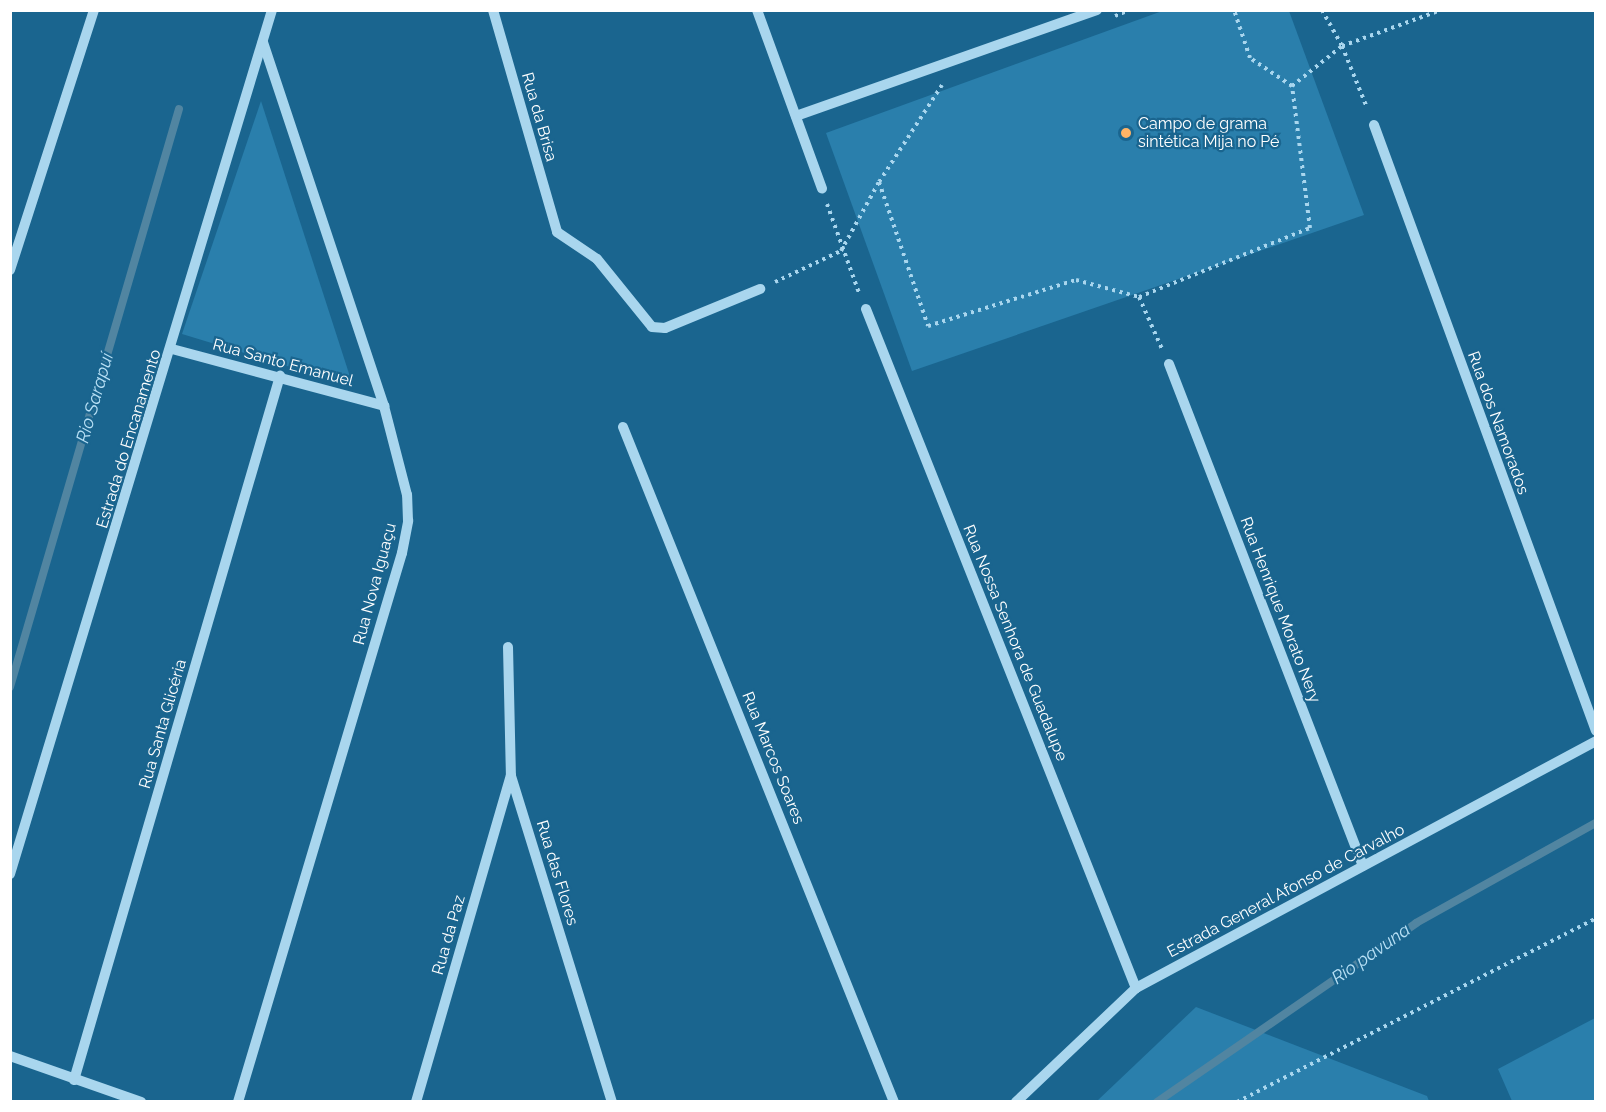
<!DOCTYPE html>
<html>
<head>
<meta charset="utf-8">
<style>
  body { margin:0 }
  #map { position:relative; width:1606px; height:1112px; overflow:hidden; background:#1a658f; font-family:Raleway,sans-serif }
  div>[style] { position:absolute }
  .green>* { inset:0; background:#2a7fac }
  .stream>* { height:8px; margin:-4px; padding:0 4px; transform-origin:4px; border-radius:4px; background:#5185a1 }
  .path>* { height:4px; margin-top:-2px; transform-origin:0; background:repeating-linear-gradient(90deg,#a9d6ee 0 3px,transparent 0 7.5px) }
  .minor>* { height:10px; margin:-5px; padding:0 5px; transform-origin:5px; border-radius:5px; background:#a9d6ee }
  .dots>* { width:16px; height:16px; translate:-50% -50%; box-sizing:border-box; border:3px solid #1a658f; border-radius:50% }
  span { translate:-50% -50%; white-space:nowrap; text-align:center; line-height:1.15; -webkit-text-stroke:4.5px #1a658f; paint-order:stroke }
  .street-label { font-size:16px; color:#fff }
  .poi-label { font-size:16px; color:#fff }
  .left { translate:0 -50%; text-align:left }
  .water-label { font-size:18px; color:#b9e1f6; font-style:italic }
  .frame { position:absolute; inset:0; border:12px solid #fff; pointer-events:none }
</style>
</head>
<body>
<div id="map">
  <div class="green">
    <div style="clip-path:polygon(1165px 10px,1289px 11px,1364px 215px,912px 371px,826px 133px)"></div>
    <div style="clip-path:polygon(261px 101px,353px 386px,182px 334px)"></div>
    <div style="clip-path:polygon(1196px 1007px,1427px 1096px,1429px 1101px,1097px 1101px)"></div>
    <div style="clip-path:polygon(1595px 1018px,1595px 1101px,1512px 1101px,1498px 1069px)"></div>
  </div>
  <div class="stream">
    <div style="left:10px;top:687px;width:602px;rotate:-73.7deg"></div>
    <div style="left:1157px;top:1102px;width:315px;rotate:-34.6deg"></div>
    <div style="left:1416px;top:923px;width:206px;rotate:-29.1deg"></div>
  </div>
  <div class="path">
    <div style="left:1322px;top:10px;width:41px;rotate:60.9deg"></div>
    <div style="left:1342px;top:46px;width:67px;rotate:68deg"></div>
    <div style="left:1115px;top:16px;width:16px;rotate:-22deg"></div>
    <div style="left:942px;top:85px;width:116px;rotate:123deg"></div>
    <div style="left:879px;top:182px;width:152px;rotate:71.2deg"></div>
    <div style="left:928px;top:326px;width:155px;rotate:-17.3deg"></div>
    <div style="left:1076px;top:280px;width:65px;rotate:15.1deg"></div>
    <div style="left:1139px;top:297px;width:184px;rotate:-22deg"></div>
    <div style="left:1310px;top:228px;width:143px;rotate:-97.2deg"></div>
    <div style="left:1292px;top:86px;width:50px;rotate:-146.3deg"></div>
    <div style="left:1250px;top:58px;width:51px;rotate:-108.4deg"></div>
    <div style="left:1292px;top:86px;width:64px;rotate:-38.7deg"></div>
    <div style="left:1342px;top:46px;width:105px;rotate:-20deg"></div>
    <div style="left:827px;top:204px;width:95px;rotate:70.2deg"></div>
    <div style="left:775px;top:282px;width:73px;rotate:-25.2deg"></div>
    <div style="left:841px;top:251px;width:79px;rotate:-61.2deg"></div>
    <div style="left:1139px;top:297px;width:57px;rotate:66.1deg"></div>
    <div style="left:1237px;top:1102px;width:403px;rotate:-27.1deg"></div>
  </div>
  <div class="minor">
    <div style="left:493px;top:10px;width:231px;rotate:73.9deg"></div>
    <div style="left:557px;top:232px;width:48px;rotate:34deg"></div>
    <div style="left:597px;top:259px;width:87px;rotate:51deg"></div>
    <div style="left:652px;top:327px;width:13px;rotate:4deg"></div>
    <div style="left:665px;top:328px;width:103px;rotate:-22.3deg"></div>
    <div style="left:757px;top:10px;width:190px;rotate:70deg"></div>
    <div style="left:796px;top:116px;width:319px;rotate:-19.4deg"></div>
    <div style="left:1374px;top:125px;width:645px;rotate:69.88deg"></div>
    <div style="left:10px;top:270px;width:273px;rotate:-72.1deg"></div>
    <div style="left:866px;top:309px;width:731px;rotate:68.32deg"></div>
    <div style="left:172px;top:349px;width:220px;rotate:15deg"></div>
    <div style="left:1169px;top:364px;width:538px;rotate:68.87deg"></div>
    <div style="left:623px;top:427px;width:727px;rotate:68.13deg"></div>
    <div style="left:508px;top:647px;width:129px;rotate:88.7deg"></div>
    <div style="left:511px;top:776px;width:341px;rotate:72.8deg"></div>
    <div style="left:10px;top:874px;width:903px;rotate:-73.13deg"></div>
    <div style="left:10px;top:1056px;width:139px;rotate:19.3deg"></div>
    <div style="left:74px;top:1080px;width:734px;rotate:-73.69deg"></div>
    <div style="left:238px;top:1102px;width:573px;rotate:-73.37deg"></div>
    <div style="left:402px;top:553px;width:33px;rotate:-79deg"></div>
    <div style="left:408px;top:521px;width:26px;rotate:-92deg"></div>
    <div style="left:407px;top:495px;width:92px;rotate:-104.5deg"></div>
    <div style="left:384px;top:406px;width:384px;rotate:-108.4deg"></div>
    <div style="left:416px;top:1102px;width:340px;rotate:-73.8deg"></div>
    <div style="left:1016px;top:1102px;width:166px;rotate:-43.5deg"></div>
    <div style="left:1136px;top:988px;width:522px;rotate:-28.23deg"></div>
  </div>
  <div class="dots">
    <div style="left:1126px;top:133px;background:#ffb466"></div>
  </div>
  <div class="street-label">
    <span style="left:539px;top:117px;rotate:74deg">Rua da Brisa</span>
    <span style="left:283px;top:363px;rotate:15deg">Rua Santo Emanuel</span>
    <span style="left:1498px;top:423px;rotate:70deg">Rua dos Namorados</span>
    <span style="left:129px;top:439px;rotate:-73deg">Estrada do Encanamento</span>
    <span style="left:375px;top:584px;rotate:-75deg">Rua Nova Iguaçu</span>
    <span style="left:1280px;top:610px;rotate:69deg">Rua Henrique Morato Nery</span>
    <span style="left:1015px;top:643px;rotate:68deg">Rua Nossa Senhora de Guadalupe</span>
    <span style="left:163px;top:724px;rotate:-74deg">Rua Santa Glicéria</span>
    <span style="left:773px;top:758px;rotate:68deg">Rua Marcos Soares</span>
    <span style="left:557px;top:873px;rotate:73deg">Rua das Flores</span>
    <span style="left:1286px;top:891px;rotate:-28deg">Estrada General Afonso de Carvalho</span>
    <span style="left:449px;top:935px;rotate:-74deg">Rua da Paz</span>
  </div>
  <div class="poi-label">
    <span class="left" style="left:1138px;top:133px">Campo de grama<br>sintética Mija no Pé</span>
  </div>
  <div class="water-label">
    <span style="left:95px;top:398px;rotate:-74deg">Rio Sarapuí</span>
    <span style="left:1371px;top:954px;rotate:-35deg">Rio pavuna</span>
  </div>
  <div class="frame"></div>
</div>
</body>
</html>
